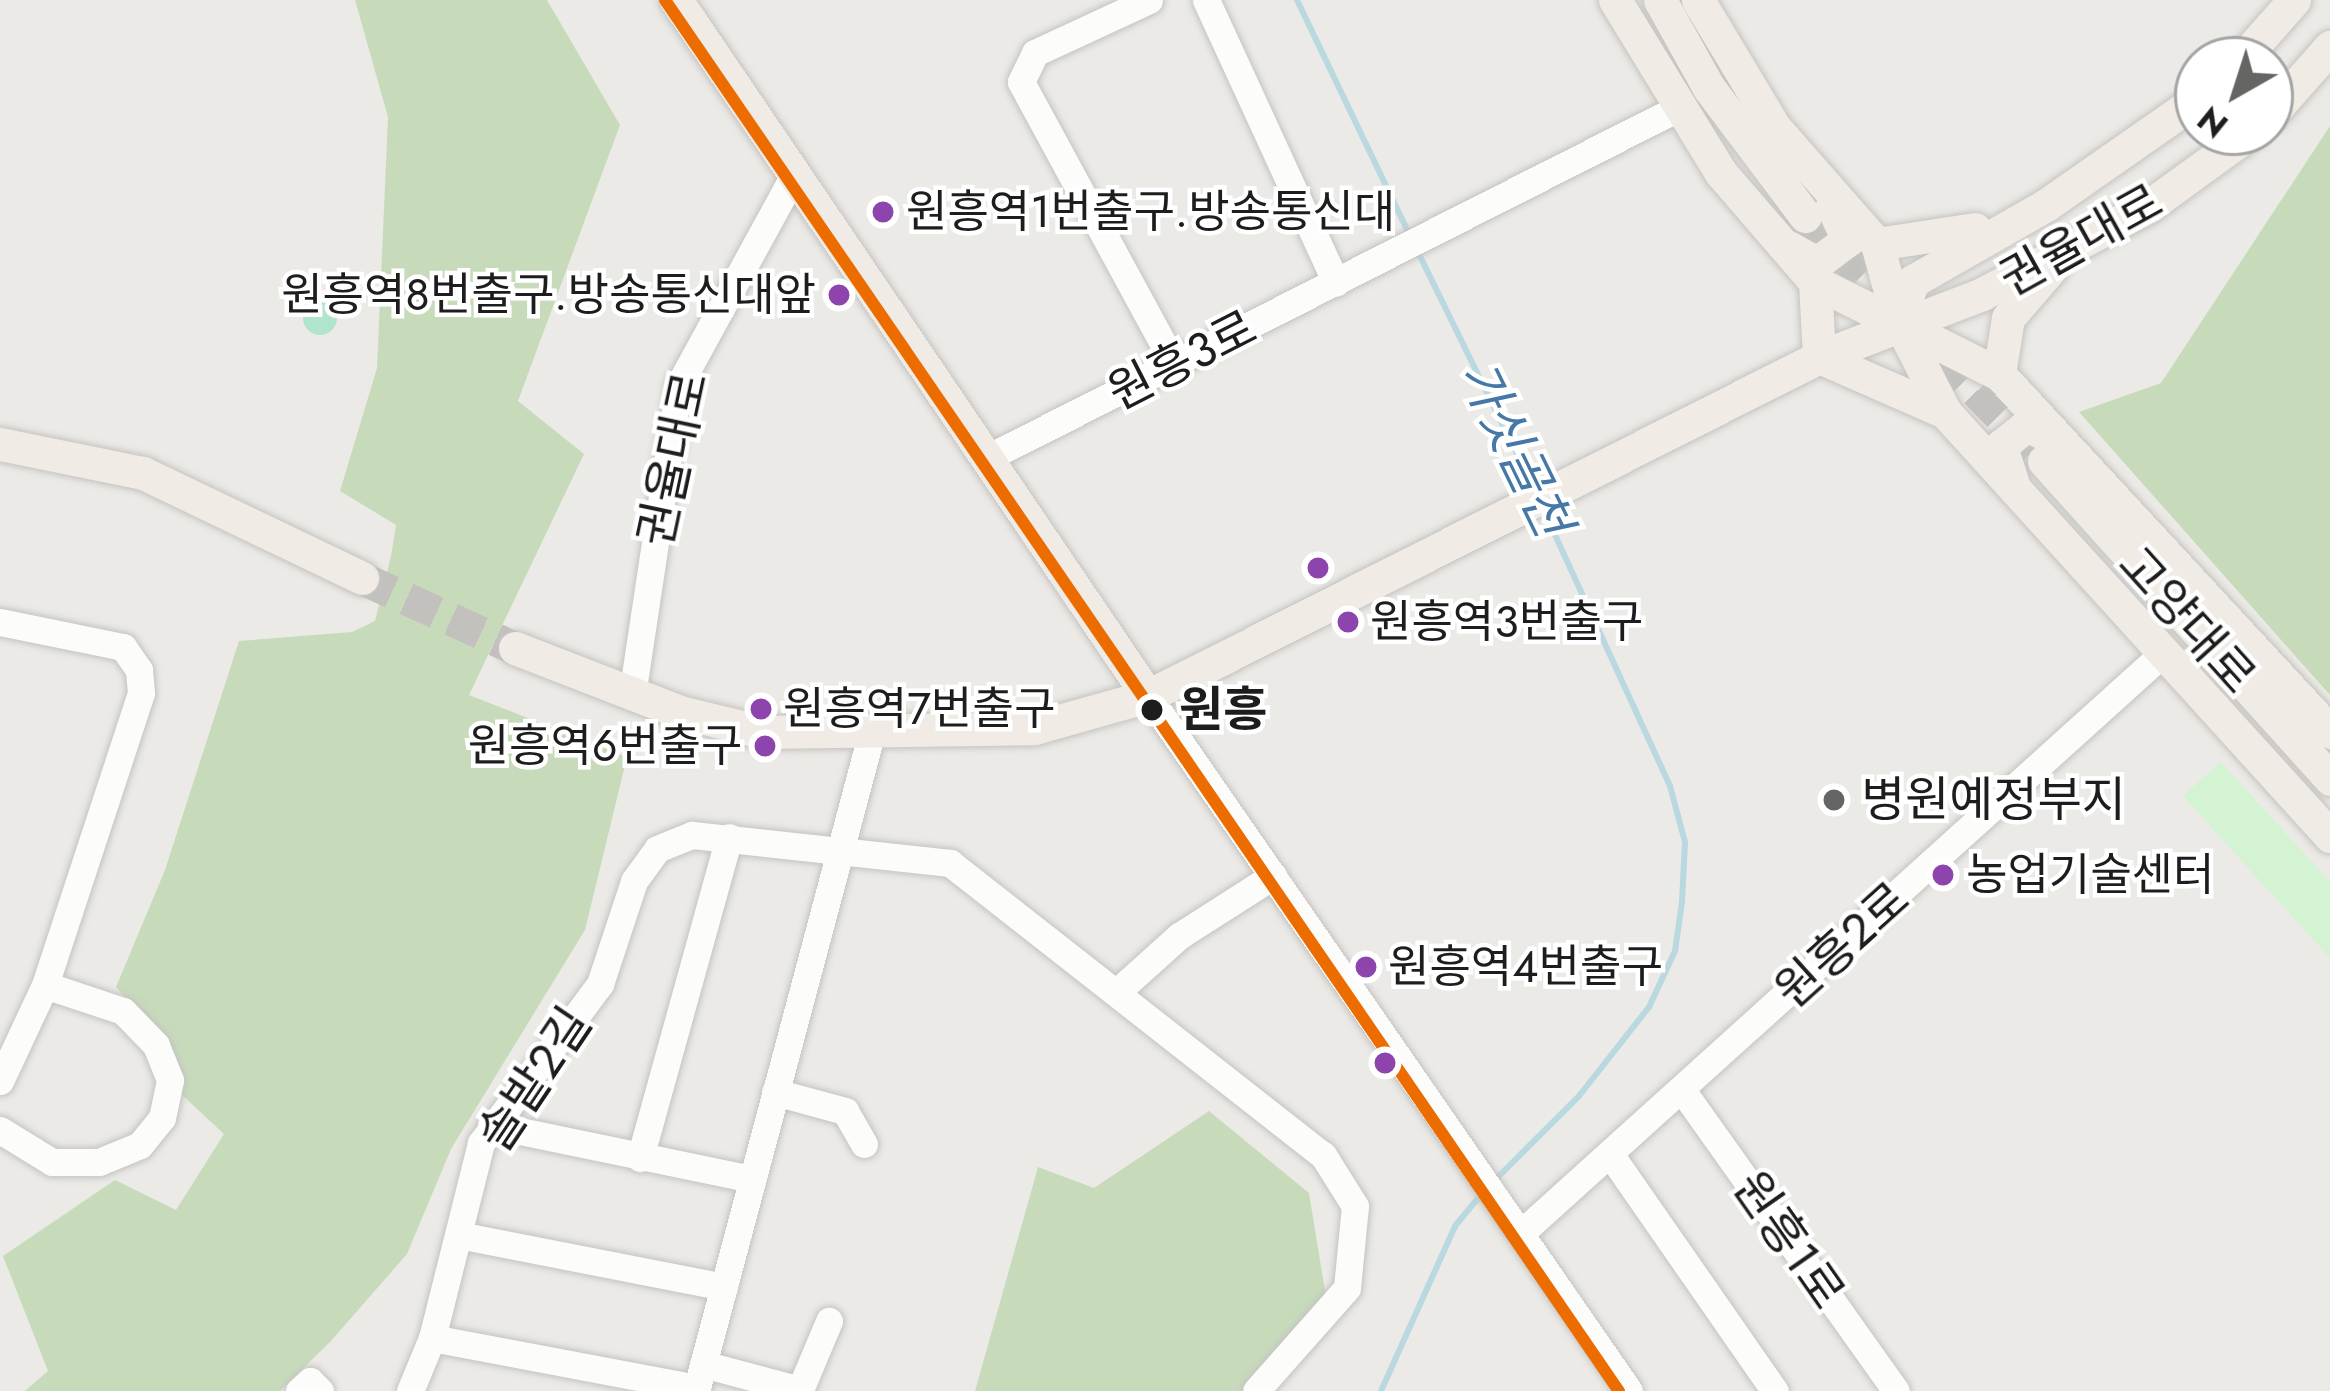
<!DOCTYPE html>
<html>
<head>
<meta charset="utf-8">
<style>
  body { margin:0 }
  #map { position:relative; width:2330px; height:1391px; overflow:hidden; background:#eceae6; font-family:Jost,"Noto Sans KR",sans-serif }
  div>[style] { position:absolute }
  .forest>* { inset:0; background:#c7dbbb }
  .park>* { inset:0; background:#d3f3d3 }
  .pitch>* { inset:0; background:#b1e4cd }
  .round { border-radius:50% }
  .stream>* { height:6px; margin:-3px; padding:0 3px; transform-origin:3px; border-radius:3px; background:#b9d8e0 }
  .major-tunnel>* { height:33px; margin-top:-16.5px; transform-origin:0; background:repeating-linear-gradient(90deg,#c3c1be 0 33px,transparent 0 49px) }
  .roads { filter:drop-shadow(0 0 3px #c4c4c2) drop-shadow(0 0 3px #c4c4c2) }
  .minor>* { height:27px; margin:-13.5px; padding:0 13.5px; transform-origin:13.5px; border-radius:13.5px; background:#fcfcfb }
  .major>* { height:33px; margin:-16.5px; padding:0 16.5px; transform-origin:16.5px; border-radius:16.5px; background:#f0ebe4 }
  .metro-1>* { height:12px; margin:-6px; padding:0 6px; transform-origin:6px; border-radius:6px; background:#ed6c00 }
  .dots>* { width:33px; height:33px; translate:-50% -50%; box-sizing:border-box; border:6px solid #fff; border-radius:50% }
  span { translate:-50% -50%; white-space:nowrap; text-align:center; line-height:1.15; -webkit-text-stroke:9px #fff; paint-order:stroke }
  .bus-label { font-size:45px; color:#1d1d1d }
  .left { translate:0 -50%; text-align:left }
  .right { translate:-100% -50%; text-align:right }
  .street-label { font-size:48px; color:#1d1d1d }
  .stop-label { font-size:48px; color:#1d1d1d; font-weight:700 }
  .poi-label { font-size:48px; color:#1d1d1d }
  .water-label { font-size:51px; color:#4677a6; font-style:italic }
  .north { position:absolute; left:2174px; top:36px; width:120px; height:120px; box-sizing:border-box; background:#fff; border:3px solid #a5a5a5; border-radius:50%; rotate:219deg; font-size:33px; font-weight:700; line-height:48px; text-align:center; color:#1d1d1d }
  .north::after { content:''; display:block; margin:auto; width:42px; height:54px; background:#656563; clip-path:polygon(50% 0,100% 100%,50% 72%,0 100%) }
</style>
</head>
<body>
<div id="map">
  <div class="forest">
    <div style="clip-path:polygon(355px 0,547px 0,620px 125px,518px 401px,584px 454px,469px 695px,627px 757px,585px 930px,451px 1149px,407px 1254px,331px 1341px,280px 1391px,25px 1391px,48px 1371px,3px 1256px,115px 1180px,176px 1210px,224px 1134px,180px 1093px,176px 1056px,116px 987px,165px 870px,239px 641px,352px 632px,375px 621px,391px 556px,396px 525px,340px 491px,377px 368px,388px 117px)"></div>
    <div style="clip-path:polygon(2330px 126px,2330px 695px,2079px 412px,2161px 383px)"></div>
    <div style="clip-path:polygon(1209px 1111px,1309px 1193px,1326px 1297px,1244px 1391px,975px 1391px,1038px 1167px,1094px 1188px)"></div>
  </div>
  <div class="park">
    <div style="clip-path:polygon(2221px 762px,2330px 882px,2330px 958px,2183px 796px)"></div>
  </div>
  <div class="pitch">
    <div class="round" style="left:303px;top:301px;width:34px;height:34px"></div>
  </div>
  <div class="stream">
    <div style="left:1297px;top:0;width:262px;rotate:64.4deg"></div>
    <div style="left:1416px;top:248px;width:268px;rotate:63.9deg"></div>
    <div style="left:1492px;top:1183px;width:123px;rotate:-45deg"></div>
    <div style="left:1579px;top:1096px;width:113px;rotate:-51.8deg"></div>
    <div style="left:1649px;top:1007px;width:62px;rotate:-65.1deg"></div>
    <div style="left:1675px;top:951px;width:49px;rotate:-81.9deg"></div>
    <div style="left:1682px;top:902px;width:60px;rotate:-87.1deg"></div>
    <div style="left:1685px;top:842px;width:58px;rotate:-105deg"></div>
    <div style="left:1670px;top:786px;width:307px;rotate:-114.6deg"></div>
    <div style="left:1381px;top:1391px;width:181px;rotate:-65.8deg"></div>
    <div style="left:1455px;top:1226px;width:44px;rotate:-50.5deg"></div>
  </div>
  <div class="major-tunnel">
    <div style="left:1805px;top:216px;width:342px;rotate:45.7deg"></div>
    <div style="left:362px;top:578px;width:168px;rotate:24.6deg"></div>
  </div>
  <div class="roads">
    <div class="minor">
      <div style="left:1149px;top:0;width:126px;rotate:155.1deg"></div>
      <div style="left:1035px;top:53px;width:32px;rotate:116deg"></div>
      <div style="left:1021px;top:82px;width:321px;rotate:61.5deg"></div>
      <div style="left:1206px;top:0;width:311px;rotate:65.3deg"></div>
      <div style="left:987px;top:458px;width:772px;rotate:-26.86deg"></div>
      <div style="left:0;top:622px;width:126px;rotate:11.5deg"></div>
      <div style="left:123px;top:647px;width:28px;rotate:55deg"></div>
      <div style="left:139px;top:670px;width:23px;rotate:85deg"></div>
      <div style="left:141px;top:693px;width:307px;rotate:108.2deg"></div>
      <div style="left:45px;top:985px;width:106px;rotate:115.1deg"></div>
      <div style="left:632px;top:695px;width:314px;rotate:-81.4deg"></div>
      <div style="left:679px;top:385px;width:239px;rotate:-61.3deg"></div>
      <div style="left:1148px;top:696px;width:845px;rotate:55.31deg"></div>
      <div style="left:1119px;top:990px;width:81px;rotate:-42deg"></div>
      <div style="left:1179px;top:936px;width:112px;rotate:-32.6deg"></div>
      <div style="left:1682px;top:1090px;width:369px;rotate:54.6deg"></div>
      <div style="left:775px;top:1092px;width:73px;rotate:15.2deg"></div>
      <div style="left:845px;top:1111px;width:38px;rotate:60deg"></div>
      <div style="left:491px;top:1125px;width:267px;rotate:11.7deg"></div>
      <div style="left:0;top:1130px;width:61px;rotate:31.6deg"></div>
      <div style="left:52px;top:1162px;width:47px"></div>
      <div style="left:99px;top:1162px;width:44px;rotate:-22.5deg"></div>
      <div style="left:140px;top:1145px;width:35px;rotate:-51deg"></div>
      <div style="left:162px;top:1118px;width:39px;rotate:-78deg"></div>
      <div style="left:170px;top:1080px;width:38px;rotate:-112deg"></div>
      <div style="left:156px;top:1045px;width:47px;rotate:-134.1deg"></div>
      <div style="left:123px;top:1011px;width:82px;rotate:-161.6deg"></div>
      <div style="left:1610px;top:1154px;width:289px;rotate:55.2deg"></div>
      <div style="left:640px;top:1158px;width:333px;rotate:-74.5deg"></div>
      <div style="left:1521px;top:1233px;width:862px;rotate:-42.09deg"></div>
      <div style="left:459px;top:1235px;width:270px;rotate:11.1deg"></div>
      <div style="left:432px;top:1338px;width:270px;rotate:10.7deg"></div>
      <div style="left:703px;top:1364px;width:100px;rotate:15deg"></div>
      <div style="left:800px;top:1390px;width:75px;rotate:-67.2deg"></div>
      <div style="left:299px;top:1391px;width:15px;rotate:-42deg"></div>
      <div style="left:310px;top:1381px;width:14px;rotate:45deg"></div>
      <div style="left:410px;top:1391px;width:57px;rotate:-67.5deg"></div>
      <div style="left:432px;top:1338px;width:201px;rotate:-75.9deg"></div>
      <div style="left:481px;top:1143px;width:199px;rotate:-53.2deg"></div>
      <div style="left:600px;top:984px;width:108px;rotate:-71.7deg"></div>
      <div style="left:634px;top:881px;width:39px;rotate:-54deg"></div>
      <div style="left:657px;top:849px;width:38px;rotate:-22deg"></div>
      <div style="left:692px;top:835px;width:260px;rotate:6.2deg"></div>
      <div style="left:950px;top:863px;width:474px;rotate:38.1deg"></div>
      <div style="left:1323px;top:1155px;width:60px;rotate:57.9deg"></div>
      <div style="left:1355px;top:1206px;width:82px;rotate:95.6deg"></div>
      <div style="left:1347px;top:1288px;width:137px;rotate:131.5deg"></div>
      <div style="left:696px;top:1391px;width:679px;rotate:-75.06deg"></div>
    </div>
    <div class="major">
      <div style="left:676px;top:0;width:841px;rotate:55.86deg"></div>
      <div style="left:1615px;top:0;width:203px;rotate:58.5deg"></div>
      <div style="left:1721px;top:173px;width:144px;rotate:49.2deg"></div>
      <div style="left:1815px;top:282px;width:206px;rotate:26.6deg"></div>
      <div style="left:1999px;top:374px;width:488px;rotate:47.2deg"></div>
      <div style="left:1660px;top:0;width:101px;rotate:60.9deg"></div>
      <div style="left:1709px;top:88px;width:160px;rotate:53.1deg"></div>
      <div style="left:1698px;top:0;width:149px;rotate:59deg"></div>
      <div style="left:1775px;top:128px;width:154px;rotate:48.7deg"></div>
      <div style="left:1877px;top:244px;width:79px;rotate:74.6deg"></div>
      <div style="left:1898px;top:320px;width:103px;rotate:62.9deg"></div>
      <div style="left:1945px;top:412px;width:573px;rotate:47.76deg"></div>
      <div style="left:2241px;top:60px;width:80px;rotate:-48.5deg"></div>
      <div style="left:2270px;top:115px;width:91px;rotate:-48.6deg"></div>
      <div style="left:1877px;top:244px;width:99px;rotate:-8.7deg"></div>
      <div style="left:1788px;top:247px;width:33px;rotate:29deg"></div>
      <div style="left:1817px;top:263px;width:39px;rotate:-37deg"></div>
      <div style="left:1848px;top:240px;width:38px;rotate:-115deg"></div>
      <div style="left:1815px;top:282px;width:75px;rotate:86.9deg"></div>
      <div style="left:1819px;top:357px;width:137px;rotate:23.6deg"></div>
      <div style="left:1898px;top:320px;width:42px;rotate:-69deg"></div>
      <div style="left:1913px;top:281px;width:153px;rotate:-29.7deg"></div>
      <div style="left:2046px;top:205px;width:185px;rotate:-34.9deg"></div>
      <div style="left:1999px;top:374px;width:57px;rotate:-80.9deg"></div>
      <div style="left:2008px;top:318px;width:67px;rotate:-49.2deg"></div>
      <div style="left:0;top:444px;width:146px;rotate:11.5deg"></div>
      <div style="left:143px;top:473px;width:243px;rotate:25.6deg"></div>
      <div style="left:2044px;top:461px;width:428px;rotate:48deg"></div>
      <div style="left:2013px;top:484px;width:40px;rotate:-108deg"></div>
      <div style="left:2001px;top:446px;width:33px;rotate:-39deg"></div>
      <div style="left:2027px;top:425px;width:38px;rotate:27deg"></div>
      <div style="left:515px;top:648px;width:177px;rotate:21.2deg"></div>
      <div style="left:680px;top:712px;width:84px;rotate:13.7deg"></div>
      <div style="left:762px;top:732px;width:272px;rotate:-0.8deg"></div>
      <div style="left:1034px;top:728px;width:118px;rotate:-15.7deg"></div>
      <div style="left:1148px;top:696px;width:752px;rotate:-26.8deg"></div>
      <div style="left:1819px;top:357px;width:175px;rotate:-21.1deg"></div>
      <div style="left:1982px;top:294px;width:189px;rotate:-27.8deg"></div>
      <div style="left:2149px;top:206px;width:126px;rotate:-36deg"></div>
    </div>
  </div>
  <div class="metro-1">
    <div style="left:665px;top:0;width:1687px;rotate:55.56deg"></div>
  </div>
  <div class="dots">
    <div style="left:883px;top:212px;background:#8e44ad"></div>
    <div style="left:839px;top:295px;background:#8e44ad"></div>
    <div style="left:1318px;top:568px;background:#8e44ad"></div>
    <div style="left:1348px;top:622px;background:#8e44ad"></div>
    <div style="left:761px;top:709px;background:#8e44ad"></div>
    <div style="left:1152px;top:710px;background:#1d1d1d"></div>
    <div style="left:765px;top:746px;background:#8e44ad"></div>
    <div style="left:1834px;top:800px;background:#656563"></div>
    <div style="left:1943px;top:875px;background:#8e44ad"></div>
    <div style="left:1366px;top:967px;background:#8e44ad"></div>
    <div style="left:1385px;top:1063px;background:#8e44ad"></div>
  </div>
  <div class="bus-label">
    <span class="left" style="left:906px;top:212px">원흥역1번출구.방송통신대</span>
    <span class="right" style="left:816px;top:295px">원흥역8번출구.방송통신대앞</span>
    <span class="left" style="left:1370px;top:622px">원흥역3번출구</span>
    <span class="left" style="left:783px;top:709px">원흥역7번출구</span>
    <span class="right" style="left:742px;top:746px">원흥역6번출구</span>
    <span class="left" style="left:1966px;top:875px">농업기술센터</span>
    <span class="left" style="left:1388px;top:967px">원흥역4번출구</span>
  </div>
  <div class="street-label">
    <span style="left:2081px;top:240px;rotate:-29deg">권율대로</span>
    <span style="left:1182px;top:360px;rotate:-27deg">원흥3로</span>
    <span style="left:673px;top:459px;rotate:-78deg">권율대로</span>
    <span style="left:2187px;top:620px;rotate:48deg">고양대로</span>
    <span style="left:1842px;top:945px;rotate:-42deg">원흥2로</span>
    <span style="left:534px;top:1079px;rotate:-56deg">솔밭2길</span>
    <span style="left:1789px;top:1240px;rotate:55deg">원흥1로</span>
  </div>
  <div class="stop-label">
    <span class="left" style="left:1179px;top:710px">원흥</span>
  </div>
  <div class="poi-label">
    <span class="left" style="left:1861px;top:800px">병원예정부지</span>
  </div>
  <div class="water-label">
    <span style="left:1515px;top:448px;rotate:64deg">가싯골천</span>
  </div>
  <div class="north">N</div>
</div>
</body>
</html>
